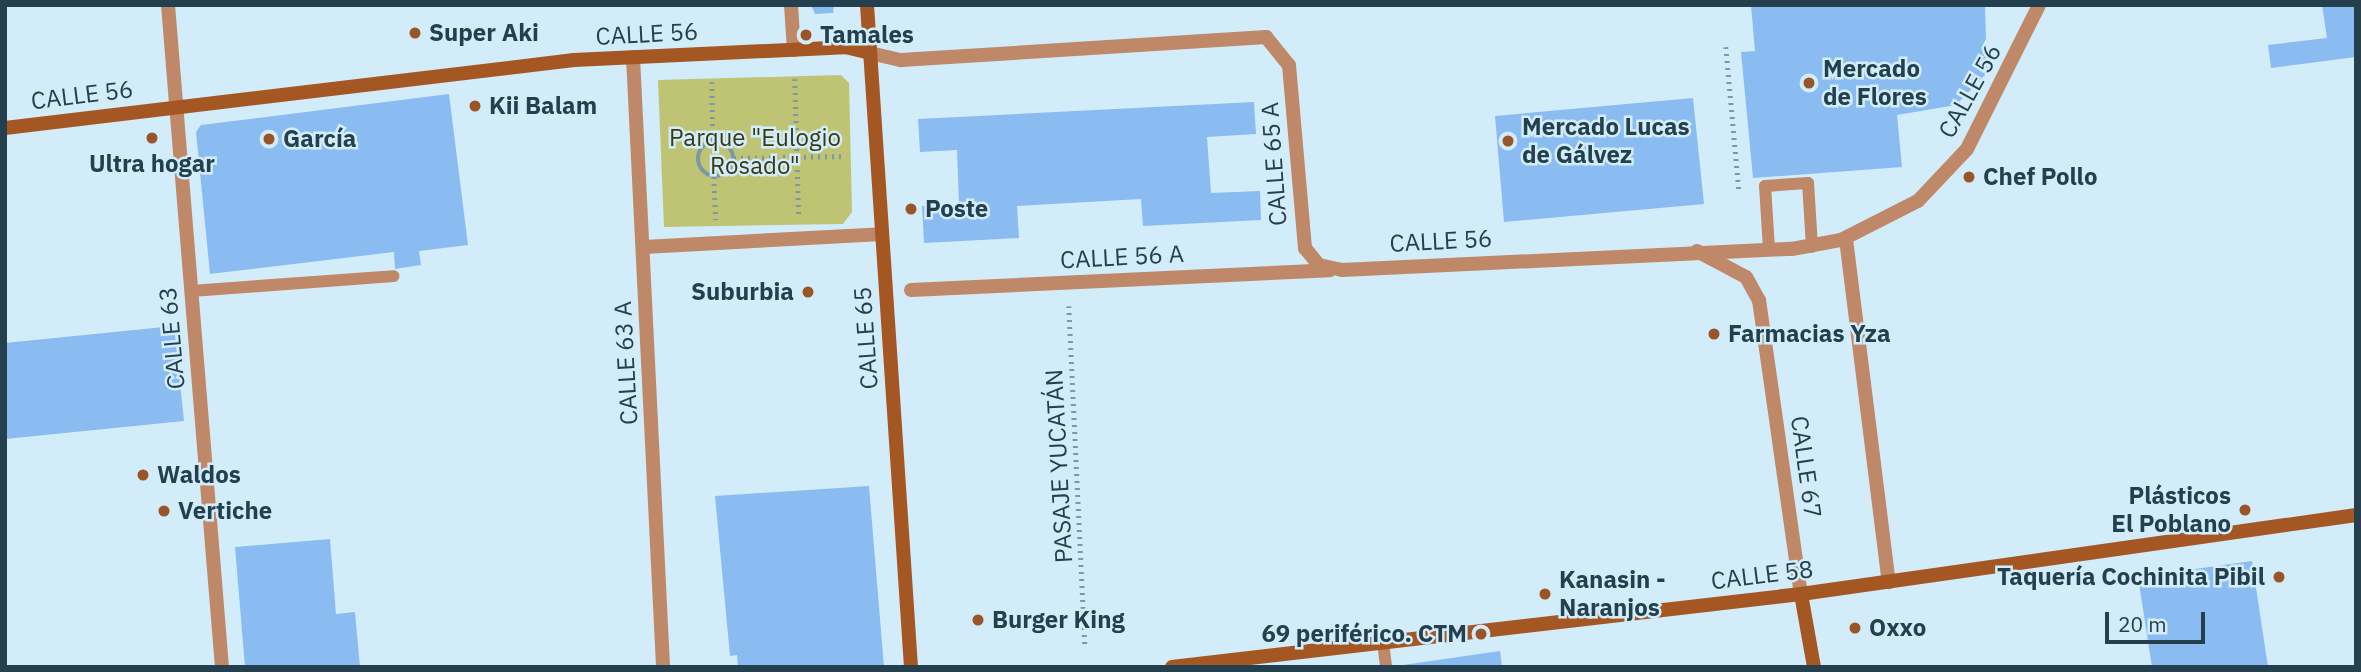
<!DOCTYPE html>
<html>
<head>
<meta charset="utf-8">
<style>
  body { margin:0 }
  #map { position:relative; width:2361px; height:672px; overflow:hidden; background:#d2ecfa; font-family:"IBM Plex Sans",sans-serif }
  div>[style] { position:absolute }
  .green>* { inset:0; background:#bfc374 }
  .building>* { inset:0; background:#8abcf2 }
  .path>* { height:4.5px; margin-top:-2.25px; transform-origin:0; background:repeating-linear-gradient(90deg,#7c97a5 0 2px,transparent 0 7px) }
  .path>.ring { margin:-2.25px; padding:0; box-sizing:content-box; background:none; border:4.5px solid #7c97a5; border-radius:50% }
  .lane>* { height:12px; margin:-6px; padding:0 6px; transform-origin:6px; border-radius:6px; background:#be8869 }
  .street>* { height:14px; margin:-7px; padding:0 7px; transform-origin:7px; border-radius:7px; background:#be8869 }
  .secondary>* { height:14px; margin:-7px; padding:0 7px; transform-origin:7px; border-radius:7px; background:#a55723 }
  .dots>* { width:19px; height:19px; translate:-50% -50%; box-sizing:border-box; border:4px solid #d2ecfa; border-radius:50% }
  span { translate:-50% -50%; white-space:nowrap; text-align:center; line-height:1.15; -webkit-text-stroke:5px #d2ecfa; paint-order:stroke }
  .poi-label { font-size:24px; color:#24404e; font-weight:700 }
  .left { translate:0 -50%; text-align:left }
  .right { translate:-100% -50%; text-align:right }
  .street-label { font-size:24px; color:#24404e }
  .park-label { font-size:24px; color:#393a12 }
  .frame { position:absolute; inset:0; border:7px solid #24404e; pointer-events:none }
  .scale { position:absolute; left:2105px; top:612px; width:100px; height:32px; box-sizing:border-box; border:4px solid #24404e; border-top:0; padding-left:9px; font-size:21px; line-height:24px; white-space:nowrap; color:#24404e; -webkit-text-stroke:5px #d2ecfa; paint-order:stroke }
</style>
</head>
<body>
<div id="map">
  <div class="green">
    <div style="clip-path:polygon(841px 75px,849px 83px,852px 212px,843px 224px,664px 227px,658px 80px)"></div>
  </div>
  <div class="building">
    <div style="clip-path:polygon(811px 5px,834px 5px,833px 13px,815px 14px)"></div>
    <div style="clip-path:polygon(1751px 5px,1985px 5px,1987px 73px,1956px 105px,1897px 115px,1902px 167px,1753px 178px,1741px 52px,1755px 51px)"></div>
    <div style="clip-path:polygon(2322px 5px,2356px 5px,2356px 57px,2271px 68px,2268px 45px,2327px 38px)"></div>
    <div style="clip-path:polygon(449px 94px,468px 245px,419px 251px,421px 265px,395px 269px,394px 252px,210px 274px,196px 132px,201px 125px)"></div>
    <div style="clip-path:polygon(1693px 98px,1704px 204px,1504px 222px,1495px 116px)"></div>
    <div style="clip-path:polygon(1254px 102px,1256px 134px,1207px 137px,1211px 193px,1260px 191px,1261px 220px,1143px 226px,1141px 199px,1017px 206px,1019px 238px,924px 243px,922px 206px,959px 204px,957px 150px,920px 152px,918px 119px)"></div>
    <div style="clip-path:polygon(174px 326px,184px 421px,5px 439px,5px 343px)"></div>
    <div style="clip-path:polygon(869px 486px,884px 667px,738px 667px,737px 655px,730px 656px,715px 496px)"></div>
    <div style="clip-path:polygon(330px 539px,336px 614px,355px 612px,360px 667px,245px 667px,235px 547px)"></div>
    <div style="clip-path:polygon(2252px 561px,2268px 667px,2152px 667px,2138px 577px)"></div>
    <div style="clip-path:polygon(1500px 651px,1502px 667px,1403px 667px,1403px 665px)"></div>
  </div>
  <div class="path">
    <div style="left:1726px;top:47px;width:145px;rotate:84.8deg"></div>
    <div style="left:795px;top:79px;width:139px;rotate:88.4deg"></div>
    <div style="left:712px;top:82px;width:58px;rotate:89deg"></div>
    <div class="ring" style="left:698px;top:141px;width:31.5px;height:31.5px"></div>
    <div style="left:734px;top:158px;width:112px;rotate:-1deg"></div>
    <div style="left:714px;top:177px;width:43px;rotate:87.3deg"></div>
    <div style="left:1069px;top:306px;width:342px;rotate:87.3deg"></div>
  </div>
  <div class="lane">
    <div style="left:1769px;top:249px;width:63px;rotate:-93.6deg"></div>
    <div style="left:1765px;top:186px;width:43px;rotate:-4deg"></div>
    <div style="left:1808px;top:183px;width:64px;rotate:86.4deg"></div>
    <div style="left:191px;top:291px;width:203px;rotate:-4.2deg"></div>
    <div style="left:1383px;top:642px;width:25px;rotate:83deg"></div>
  </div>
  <div class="street">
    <div style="left:168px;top:5px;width:664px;rotate:85.34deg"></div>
    <div style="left:791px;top:5px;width:45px;rotate:86.2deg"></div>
    <div style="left:870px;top:53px;width:32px;rotate:13deg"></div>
    <div style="left:901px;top:60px;width:366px;rotate:-3.6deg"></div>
    <div style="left:1266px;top:37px;width:36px;rotate:51deg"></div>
    <div style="left:1289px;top:65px;width:184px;rotate:85deg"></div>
    <div style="left:1305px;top:248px;width:22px;rotate:51deg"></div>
    <div style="left:1319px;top:265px;width:24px;rotate:12deg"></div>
    <div style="left:1342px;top:270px;width:450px;rotate:-2.7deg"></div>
    <div style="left:1792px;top:249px;width:50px;rotate:-10.4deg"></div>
    <div style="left:1841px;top:240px;width:86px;rotate:-26.9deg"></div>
    <div style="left:1918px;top:201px;width:71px;rotate:-46.7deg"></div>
    <div style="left:1967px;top:149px;width:161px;rotate:-63.4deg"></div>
    <div style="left:633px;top:57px;width:611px;rotate:87.18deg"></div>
    <div style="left:1846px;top:239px;width:346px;rotate:82.9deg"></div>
    <div style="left:644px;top:247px;width:238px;rotate:-3.1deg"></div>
    <div style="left:1697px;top:251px;width:55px;rotate:28deg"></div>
    <div style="left:1746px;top:277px;width:26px;rotate:61deg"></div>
    <div style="left:1759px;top:300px;width:297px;rotate:81.9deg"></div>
    <div style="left:911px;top:290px;width:419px;rotate:-2.7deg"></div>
  </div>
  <div class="secondary">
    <div style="left:867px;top:5px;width:663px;rotate:86.2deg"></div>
    <div style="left:5px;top:128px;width:573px;rotate:-6.81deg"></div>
    <div style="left:574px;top:60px;width:271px;rotate:-2.7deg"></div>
    <div style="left:845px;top:47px;width:26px;rotate:13deg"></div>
    <div style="left:1801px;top:594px;width:74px;rotate:79.9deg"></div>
    <div style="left:1172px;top:667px;width:633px;rotate:-6.62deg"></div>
    <div style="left:1801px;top:594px;width:561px;rotate:-8.1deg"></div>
  </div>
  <div class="dots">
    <div style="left:415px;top:33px;background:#995427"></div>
    <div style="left:806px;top:35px;background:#995427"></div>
    <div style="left:1809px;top:83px;background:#995427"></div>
    <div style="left:475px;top:106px;background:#995427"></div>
    <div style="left:152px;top:138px;background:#995427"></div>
    <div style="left:269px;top:139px;background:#995427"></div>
    <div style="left:1508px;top:141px;background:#995427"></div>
    <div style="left:1969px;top:177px;background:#995427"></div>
    <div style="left:911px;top:209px;background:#995427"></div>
    <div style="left:808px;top:292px;background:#995427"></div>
    <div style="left:1714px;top:334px;background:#995427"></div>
    <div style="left:143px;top:475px;background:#995427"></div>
    <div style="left:2245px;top:510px;background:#995427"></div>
    <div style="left:164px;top:511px;background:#995427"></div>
    <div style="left:2279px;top:577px;background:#995427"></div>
    <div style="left:1545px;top:594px;background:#995427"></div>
    <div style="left:978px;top:620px;background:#995427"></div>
    <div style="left:1855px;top:628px;background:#995427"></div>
    <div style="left:1481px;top:634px;background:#995427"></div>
  </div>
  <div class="poi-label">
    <span class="left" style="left:429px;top:33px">Super Aki</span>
    <span class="left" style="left:820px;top:35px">Tamales</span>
    <span class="left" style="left:1823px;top:83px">Mercado<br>de Flores</span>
    <span class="left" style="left:489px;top:106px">Kii Balam</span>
    <span class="left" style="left:1522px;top:141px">Mercado Lucas<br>de Gálvez</span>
    <span class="left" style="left:283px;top:139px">García</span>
    <span style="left:152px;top:164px">Ultra hogar</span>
    <span class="left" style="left:1983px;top:177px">Chef Pollo</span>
    <span class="left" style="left:925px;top:209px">Poste</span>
    <span class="right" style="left:794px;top:292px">Suburbia</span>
    <span class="left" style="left:1728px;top:334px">Farmacias Yza</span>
    <span class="left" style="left:157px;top:475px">Waldos</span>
    <span class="right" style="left:2231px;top:510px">Plásticos<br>El Poblano</span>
    <span class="left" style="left:178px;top:511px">Vertiche</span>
    <span class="right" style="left:2265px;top:577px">Taquería Cochinita Pibil</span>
    <span class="left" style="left:1559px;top:594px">Kanasin -<br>Naranjos</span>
    <span class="left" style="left:992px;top:620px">Burger King</span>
    <span class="left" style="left:1869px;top:628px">Oxxo</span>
    <span class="right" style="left:1467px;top:634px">69 periférico. CTM</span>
  </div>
  <div class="street-label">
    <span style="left:647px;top:34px;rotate:-3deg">CALLE 56</span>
    <span style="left:1970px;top:91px;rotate:-61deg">CALLE 56</span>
    <span style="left:82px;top:95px;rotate:-7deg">CALLE 56</span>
    <span style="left:1274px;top:164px;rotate:-94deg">CALLE 65 A</span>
    <span style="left:1441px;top:241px;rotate:-3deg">CALLE 56</span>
    <span style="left:1122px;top:257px;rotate:-3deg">CALLE 56 A</span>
    <span style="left:172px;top:338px;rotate:-95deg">CALLE 63</span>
    <span style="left:866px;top:338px;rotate:-94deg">CALLE 65</span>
    <span style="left:626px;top:363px;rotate:-93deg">CALLE 63 A</span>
    <span style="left:1059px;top:466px;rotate:-93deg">PASAJE YUCATÁN</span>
    <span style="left:1806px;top:467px;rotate:82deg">CALLE 67</span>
    <span style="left:1762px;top:575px;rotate:-7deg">CALLE 58</span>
  </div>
  <div class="park-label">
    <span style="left:755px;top:152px">Parque "Eulogio<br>Rosado"</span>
  </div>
  <div class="frame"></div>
  <div class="scale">20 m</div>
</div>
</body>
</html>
